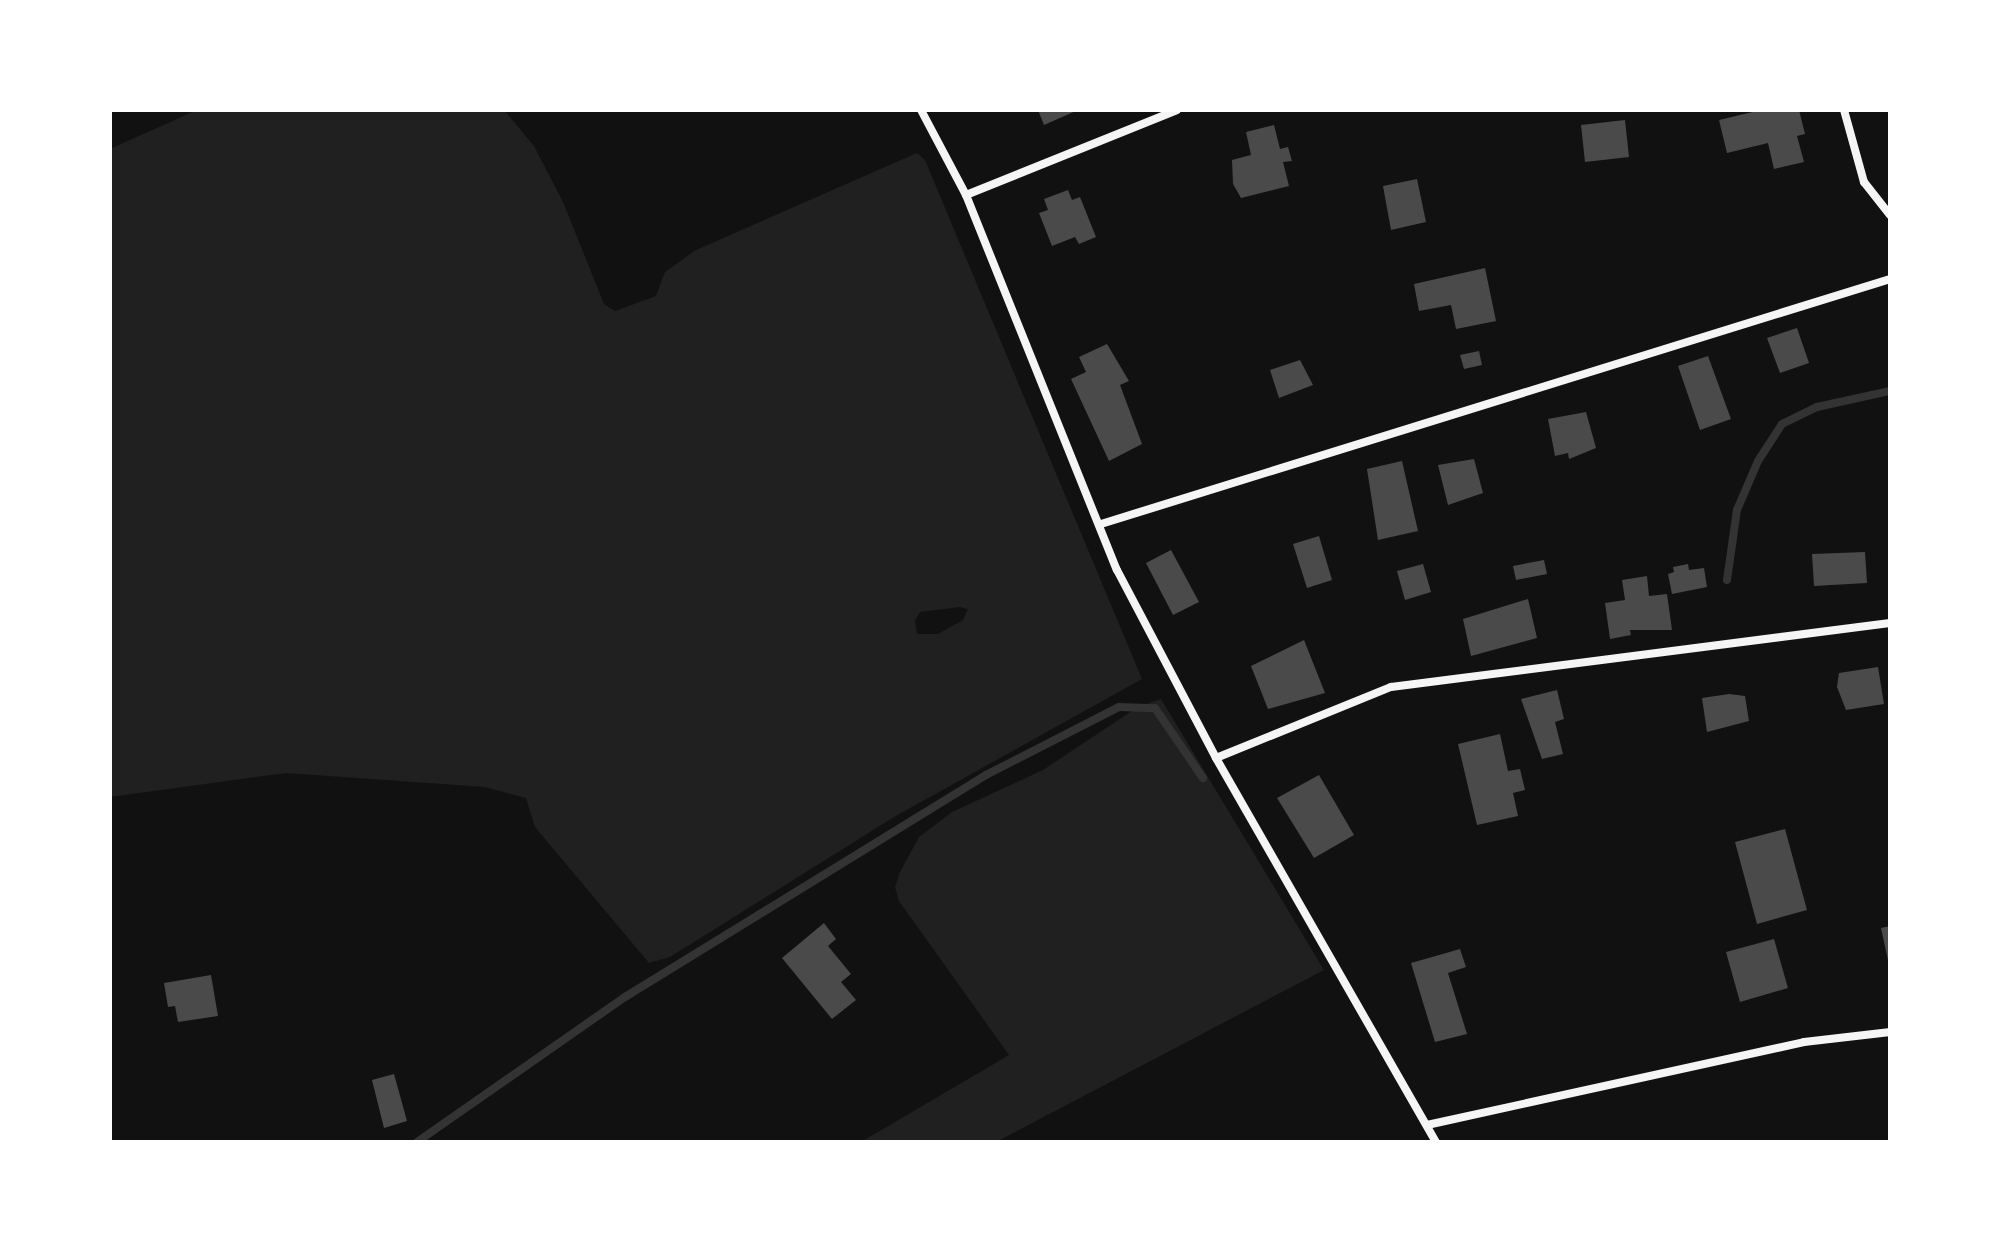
<!DOCTYPE html>
<html>
<head>
<meta charset="utf-8">
<style>
  body { margin:0 }
  #map { position:relative; width:2000px; height:1252px; overflow:hidden; background:#111; font-family:Roboto,sans-serif }
  div>[style] { position:absolute }
  .green>* { inset:0; background:#202020 }
  .stream>* { height:8px; margin:-4px; padding:0 4px; transform-origin:4px; border-radius:4px; background:#333 }
  .building>* { inset:0; background:#4a4a4a }
  .minor>* { height:8px; margin:-4px; padding:0 4px; transform-origin:4px; border-radius:4px; background:#f5f5f5 }
  span { translate:-50% -50%; white-space:nowrap; text-align:center; line-height:1.15; -webkit-text-stroke:8px #fff; paint-order:stroke }
  .frame { position:absolute; inset:0; border:112px solid #fff; pointer-events:none }
</style>
</head>
<body>
<div id="map">
  <div class="green">
    <div style="clip-path:polygon(evenodd,197px 110px,504px 110px,534px 146px,563px 202px,604px 304px,615px 311px,656px 296px,665px 272px,696px 250px,917px 153px,925px 160px,1142px 679px,894px 817px,670px 957px,649px 963px,535px 827px,526px 798px,485px 787px,286px 773px,110px 797px,110px 149px,197px 110px,960px 607px,968px 609px,963px 620px,938px 634px,917px 634px,915px 621px,920px 612px,960px 607px)"></div>
    <div style="clip-path:polygon(1161px 699px,1324px 970px,996px 1142px,861px 1142px,1009px 1055px,899px 901px,895px 887px,900px 872px,919px 837px,952px 812px,1043px 770px,1138px 707px)"></div>
  </div>
  <div class="stream">
    <div style="left:1727px;top:580px;width:71px;rotate:-81.9deg"></div>
    <div style="left:1737px;top:510px;width:53px;rotate:-66.8deg"></div>
    <div style="left:1758px;top:461px;width:44px;rotate:-57deg"></div>
    <div style="left:1782px;top:424px;width:39px;rotate:-26deg"></div>
    <div style="left:1817px;top:407px;width:75px;rotate:-12.4deg"></div>
    <div style="left:417px;top:1142px;width:254px;rotate:-34.9deg"></div>
    <div style="left:625px;top:997px;width:424px;rotate:-31.6deg"></div>
    <div style="left:986px;top:775px;width:149px;rotate:-27.1deg"></div>
    <div style="left:1119px;top:707px;width:36px;rotate:2deg"></div>
    <div style="left:1155px;top:708px;width:85px;rotate:55.6deg"></div>
  </div>
  <div class="building">
    <div style="clip-path:polygon(1038px 110px,1078px 110px,1044px 125px)"></div>
    <div style="clip-path:polygon(1761px 110px,1799px 110px,1805px 134px,1797px 136px,1804px 162px,1774px 169px,1768px 143px,1727px 153px,1719px 120px)"></div>
    <div style="clip-path:polygon(1625px 120px,1629px 157px,1585px 162px,1581px 125px)"></div>
    <div style="clip-path:polygon(1274px 125px,1280px 149px,1288px 147px,1292px 161px,1283px 162px,1289px 186px,1241px 198px,1233px 184px,1232px 160px,1251px 155px,1246px 132px)"></div>
    <div style="clip-path:polygon(1417px 179px,1426px 222px,1391px 230px,1383px 186px)"></div>
    <div style="clip-path:polygon(1068px 190px,1072px 200px,1080px 197px,1096px 237px,1079px 244px,1075px 237px,1052px 246px,1039px 213px,1048px 210px,1044px 199px)"></div>
    <div style="clip-path:polygon(1485px 268px,1496px 321px,1456px 329px,1451px 305px,1419px 311px,1414px 284px)"></div>
    <div style="clip-path:polygon(1797px 328px,1809px 363px,1780px 373px,1767px 338px)"></div>
    <div style="clip-path:polygon(1107px 344px,1129px 381px,1120px 385px,1142px 444px,1109px 461px,1071px 379px,1086px 372px,1079px 357px)"></div>
    <div style="clip-path:polygon(1479px 351px,1482px 365px,1464px 369px,1460px 355px)"></div>
    <div style="clip-path:polygon(1708px 356px,1731px 419px,1700px 430px,1678px 366px)"></div>
    <div style="clip-path:polygon(1300px 360px,1313px 385px,1279px 398px,1270px 370px)"></div>
    <div style="clip-path:polygon(1586px 412px,1596px 448px,1569px 459px,1568px 453px,1555px 456px,1548px 419px)"></div>
    <div style="clip-path:polygon(1474px 459px,1483px 493px,1448px 505px,1438px 465px)"></div>
    <div style="clip-path:polygon(1402px 461px,1418px 531px,1378px 540px,1367px 469px)"></div>
    <div style="clip-path:polygon(1319px 536px,1332px 580px,1307px 588px,1293px 544px)"></div>
    <div style="clip-path:polygon(1171px 550px,1199px 602px,1173px 615px,1146px 563px)"></div>
    <div style="clip-path:polygon(1865px 552px,1867px 583px,1814px 586px,1812px 554px)"></div>
    <div style="clip-path:polygon(1544px 560px,1547px 574px,1516px 580px,1513px 566px)"></div>
    <div style="clip-path:polygon(1423px 564px,1431px 592px,1405px 600px,1397px 571px)"></div>
    <div style="clip-path:polygon(1688px 564px,1689px 570px,1704px 568px,1707px 587px,1672px 594px,1668px 574px,1674px 572px,1673px 567px)"></div>
    <div style="clip-path:polygon(1647px 576px,1649px 596px,1667px 594px,1672px 630px,1630px 630px,1631px 635px,1610px 639px,1605px 603px,1625px 600px,1622px 580px)"></div>
    <div style="clip-path:polygon(1528px 599px,1537px 638px,1471px 656px,1463px 619px)"></div>
    <div style="clip-path:polygon(1304px 640px,1325px 693px,1268px 709px,1251px 666px)"></div>
    <div style="clip-path:polygon(1878px 667px,1884px 704px,1846px 710px,1837px 687px,1839px 673px)"></div>
    <div style="clip-path:polygon(1557px 690px,1564px 719px,1555px 722px,1563px 754px,1542px 759px,1521px 699px)"></div>
    <div style="clip-path:polygon(1729px 694px,1745px 696px,1749px 721px,1707px 732px,1702px 698px)"></div>
    <div style="clip-path:polygon(1500px 734px,1508px 771px,1520px 769px,1525px 790px,1513px 793px,1518px 816px,1477px 825px,1458px 744px)"></div>
    <div style="clip-path:polygon(1319px 775px,1354px 835px,1314px 858px,1277px 798px)"></div>
    <div style="clip-path:polygon(1785px 829px,1807px 910px,1757px 924px,1735px 842px)"></div>
    <div style="clip-path:polygon(824px 923px,836px 939px,828px 946px,851px 974px,841px 982px,856px 1000px,832px 1019px,782px 958px)"></div>
    <div style="clip-path:polygon(1890px 926px,1890px 964px,1889px 965px,1881px 928px)"></div>
    <div style="clip-path:polygon(1774px 939px,1788px 988px,1740px 1002px,1726px 952px)"></div>
    <div style="clip-path:polygon(1460px 949px,1466px 967px,1448px 973px,1467px 1034px,1435px 1042px,1411px 963px)"></div>
    <div style="clip-path:polygon(211px 975px,218px 1016px,178px 1022px,175px 1006px,168px 1007px,164px 983px)"></div>
    <div style="clip-path:polygon(394px 1074px,407px 1121px,384px 1128px,372px 1080px)"></div>
  </div>
  <div class="minor">
    <div style="left:921px;top:110px;width:96px;rotate:62.1deg"></div>
    <div style="left:966px;top:195px;width:404px;rotate:68.1deg"></div>
    <div style="left:1117px;top:570px;width:212px;rotate:62.2deg"></div>
    <div style="left:1216px;top:758px;width:443px;rotate:60.2deg"></div>
    <div style="left:1844px;top:110px;width:75px;rotate:74.5deg"></div>
    <div style="left:1864px;top:182px;width:42px;rotate:51.8deg"></div>
    <div style="left:966px;top:195px;width:227px;rotate:-21.9deg"></div>
    <div style="left:1101px;top:524px;width:826px;rotate:-17.25deg"></div>
    <div style="left:1216px;top:758px;width:189px;rotate:-22.1deg"></div>
    <div style="left:1391px;top:687px;width:503px;rotate:-7.31deg"></div>
    <div style="left:1427px;top:1125px;width:386px;rotate:-12.4deg"></div>
    <div style="left:1804px;top:1042px;width:87px;rotate:-6.6deg"></div>
  </div>
  <div class="frame"></div>
</div>
</body>
</html>
